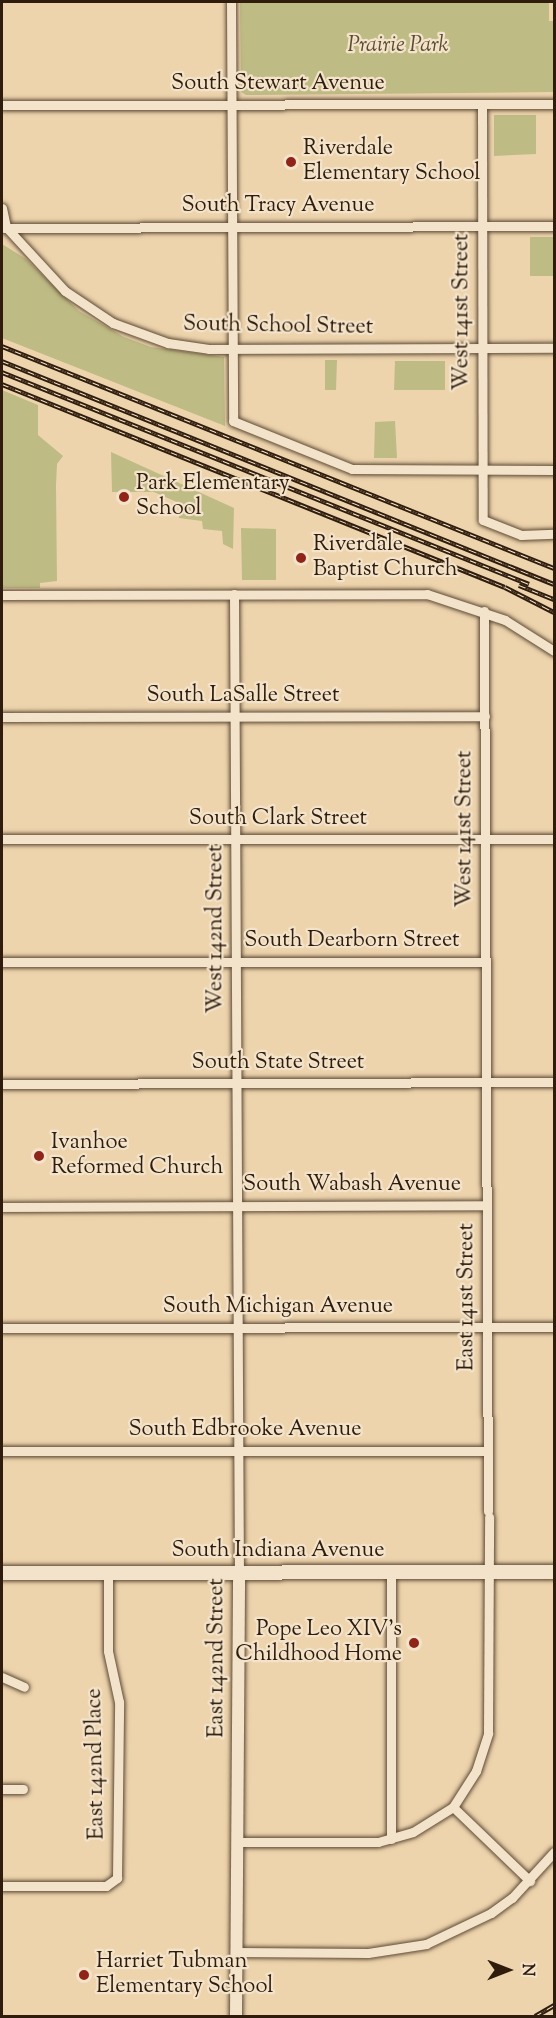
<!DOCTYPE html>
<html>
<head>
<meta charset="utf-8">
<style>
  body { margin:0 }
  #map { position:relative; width:556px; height:2018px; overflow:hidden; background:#edd4ad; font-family:"Sorts Mill Goudy",serif }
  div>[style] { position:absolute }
  .green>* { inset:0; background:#bfbb85 }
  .roads { filter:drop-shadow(0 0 2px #5e4a35) drop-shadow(0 0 2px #5e4a35) }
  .minor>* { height:9px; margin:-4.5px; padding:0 4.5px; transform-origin:4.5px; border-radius:4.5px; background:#f3e3ca }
  .tertiary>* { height:12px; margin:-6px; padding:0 6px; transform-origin:6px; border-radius:6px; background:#f3e3ca }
  .secondary>* { height:14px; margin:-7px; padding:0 7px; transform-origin:7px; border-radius:7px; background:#f3e3ca }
  .rail>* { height:4.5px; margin-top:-2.25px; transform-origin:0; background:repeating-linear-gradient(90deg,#f3e3ca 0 7px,#2f1c0d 0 14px); box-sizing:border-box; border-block:2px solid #2f1c0d }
  .dots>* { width:16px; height:16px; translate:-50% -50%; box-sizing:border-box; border:3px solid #f3e3ca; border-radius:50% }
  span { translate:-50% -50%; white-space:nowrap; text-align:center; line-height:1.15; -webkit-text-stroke:4.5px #f3e3ca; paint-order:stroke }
  .park-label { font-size:22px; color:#5a4c31; font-style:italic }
  .street-label { font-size:22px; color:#2f1c0d }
  .poi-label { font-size:22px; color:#2f1c0d }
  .left { translate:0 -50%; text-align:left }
  .right { translate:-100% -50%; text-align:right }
  .frame { position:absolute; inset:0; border:3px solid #2f1c0d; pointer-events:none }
  .north { position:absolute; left:478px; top:1940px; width:60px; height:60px; -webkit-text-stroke:4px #f3e3ca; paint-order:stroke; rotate:90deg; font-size:16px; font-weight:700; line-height:24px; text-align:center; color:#2f1c0d }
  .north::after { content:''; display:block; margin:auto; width:21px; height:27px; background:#2f1c0d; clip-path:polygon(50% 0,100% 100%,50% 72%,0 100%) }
</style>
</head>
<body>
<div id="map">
  <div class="green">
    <div style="clip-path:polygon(240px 2px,549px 2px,549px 21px,554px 21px,554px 92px,246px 95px,241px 92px)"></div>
    <div style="clip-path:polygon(494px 115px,536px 115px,536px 154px,494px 156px)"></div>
    <div style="clip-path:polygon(530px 237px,554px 237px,554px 276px,530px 276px)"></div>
    <div style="clip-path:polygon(2px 244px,26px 259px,79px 311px,124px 337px,151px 347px,224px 357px,225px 426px,2px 338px)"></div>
    <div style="clip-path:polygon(325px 360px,337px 360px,336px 390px,325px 390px)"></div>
    <div style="clip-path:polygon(395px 361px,445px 361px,445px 390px,394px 390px)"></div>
    <div style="clip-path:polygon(2px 390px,38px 405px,38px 435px,63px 456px,57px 464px,56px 485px,57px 581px,40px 583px,40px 588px,2px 588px)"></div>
    <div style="clip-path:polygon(395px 421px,397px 458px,374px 458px,375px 422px)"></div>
    <div style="clip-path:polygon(111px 452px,234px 508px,233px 549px,223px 544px,222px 531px,203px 529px,202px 521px,179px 518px,179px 503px,154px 492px,112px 492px)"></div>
    <div style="clip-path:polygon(241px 528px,276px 529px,276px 580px,242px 580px)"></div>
  </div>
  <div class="roads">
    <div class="minor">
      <div style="left:231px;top:2px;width:419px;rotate:89.7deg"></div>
      <div style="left:233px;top:421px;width:128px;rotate:22deg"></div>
      <div style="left:352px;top:469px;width:202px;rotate:0.3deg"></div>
      <div style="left:482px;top:104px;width:416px;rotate:89.9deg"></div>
      <div style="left:483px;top:520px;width:41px;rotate:21.5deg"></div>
      <div style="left:521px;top:535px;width:33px;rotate:-2deg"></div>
      <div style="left:2px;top:105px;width:552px;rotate:-0.1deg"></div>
      <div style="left:2px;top:208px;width:19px;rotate:78deg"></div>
      <div style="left:6px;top:227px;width:87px;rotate:47.3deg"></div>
      <div style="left:65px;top:291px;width:58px;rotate:33.7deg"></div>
      <div style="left:113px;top:323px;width:59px;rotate:20deg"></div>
      <div style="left:168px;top:343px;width:41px;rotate:8.3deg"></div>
      <div style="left:209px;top:349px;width:345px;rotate:-0.2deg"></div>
      <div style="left:4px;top:228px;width:550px;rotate:-0.21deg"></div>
      <div style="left:234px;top:594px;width:980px;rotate:89.71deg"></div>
      <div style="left:2px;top:595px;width:425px;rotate:-0.1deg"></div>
      <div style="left:427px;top:594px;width:82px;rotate:18.4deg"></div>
      <div style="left:505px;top:620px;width:58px;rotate:32.3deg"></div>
      <div style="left:484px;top:611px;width:900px;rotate:89.75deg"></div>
      <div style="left:2px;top:717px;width:483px;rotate:-0.1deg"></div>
      <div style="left:2px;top:839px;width:552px"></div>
      <div style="left:2px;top:962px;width:484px"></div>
      <div style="left:2px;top:1084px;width:552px;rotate:-0.21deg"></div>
      <div style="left:2px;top:1207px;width:485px;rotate:-0.2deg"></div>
      <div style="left:2px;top:1328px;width:552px;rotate:-0.1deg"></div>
      <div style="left:2px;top:1451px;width:486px"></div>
      <div style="left:391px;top:1573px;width:266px;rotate:90deg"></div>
      <div style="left:2px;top:1677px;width:24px;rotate:24deg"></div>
      <div style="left:2px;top:1789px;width:21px"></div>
      <div style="left:453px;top:1807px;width:107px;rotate:43.9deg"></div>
      <div style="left:238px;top:1842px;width:140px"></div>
      <div style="left:378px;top:1842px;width:36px;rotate:-16deg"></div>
      <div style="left:413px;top:1832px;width:47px;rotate:-32deg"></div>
      <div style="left:453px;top:1807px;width:43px;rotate:-57.4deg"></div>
      <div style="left:476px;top:1771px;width:40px;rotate:-72deg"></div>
      <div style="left:488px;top:1733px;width:216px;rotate:-89.7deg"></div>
      <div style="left:2px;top:1886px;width:104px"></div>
      <div style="left:106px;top:1886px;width:14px;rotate:-36deg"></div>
      <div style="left:117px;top:1878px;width:176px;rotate:-89.3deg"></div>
      <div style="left:119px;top:1702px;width:52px;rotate:-102.2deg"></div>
      <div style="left:108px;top:1651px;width:77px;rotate:-90deg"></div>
      <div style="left:237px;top:1952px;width:131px;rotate:0.4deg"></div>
      <div style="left:368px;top:1953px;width:59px;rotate:-8.8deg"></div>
      <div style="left:426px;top:1944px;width:72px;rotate:-25.5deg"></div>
      <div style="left:491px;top:1913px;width:26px;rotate:-36deg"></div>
      <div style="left:512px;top:1898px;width:62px;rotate:-47.6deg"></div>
    </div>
    <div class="tertiary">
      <div style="left:236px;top:2016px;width:442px;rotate:-89.6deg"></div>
    </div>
    <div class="secondary">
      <div style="left:2px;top:1573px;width:552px;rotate:-0.1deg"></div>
    </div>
  </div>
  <div class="rail">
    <div style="left:2px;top:346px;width:595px;rotate:21.91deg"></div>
    <div style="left:2px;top:361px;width:595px;rotate:22deg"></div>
    <div style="left:2px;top:372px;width:568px;rotate:21.91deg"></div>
    <div style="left:2px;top:384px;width:542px;rotate:21.98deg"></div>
    <div style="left:505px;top:587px;width:55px;rotate:27deg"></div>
    <div style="left:519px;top:585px;width:38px;rotate:22deg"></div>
    <div style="left:535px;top:2016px;width:22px;rotate:-30deg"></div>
  </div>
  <div class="dots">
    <div style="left:291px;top:162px;background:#8f2418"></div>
    <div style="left:124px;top:497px;background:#8f2418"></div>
    <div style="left:301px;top:558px;background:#8f2418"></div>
    <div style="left:39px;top:1156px;background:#8f2418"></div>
    <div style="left:414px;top:1643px;background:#8f2418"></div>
    <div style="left:84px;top:1975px;background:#8f2418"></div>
  </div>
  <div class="park-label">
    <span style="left:398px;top:47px">Prairie Park</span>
  </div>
  <div class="street-label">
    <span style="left:278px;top:85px">South Stewart Avenue</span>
    <span style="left:278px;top:207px">South Tracy Avenue</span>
    <span style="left:463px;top:312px;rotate:-90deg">West 141st Street</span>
    <span style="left:278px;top:327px;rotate:1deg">South School Street</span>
    <span style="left:243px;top:697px">South LaSalle Street</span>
    <span style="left:278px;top:820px">South Clark Street</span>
    <span style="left:466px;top:829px;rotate:-90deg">West 141st Street</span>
    <span style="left:217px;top:929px;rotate:-90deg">West 142nd Street</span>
    <span style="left:352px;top:942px">South Dearborn Street</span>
    <span style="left:278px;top:1064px">South State Street</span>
    <span style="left:352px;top:1186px">South Wabash Avenue</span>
    <span style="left:468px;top:1297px;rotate:-90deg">East 141st Street</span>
    <span style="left:278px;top:1308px">South Michigan Avenue</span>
    <span style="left:245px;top:1431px">South Edbrooke Avenue</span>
    <span style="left:278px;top:1552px">South Indiana Avenue</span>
    <span style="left:218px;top:1658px;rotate:-90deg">East 142nd Street</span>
    <span style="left:97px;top:1764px;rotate:-91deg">East 142nd Place</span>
  </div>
  <div class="poi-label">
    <span class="left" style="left:303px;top:162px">Riverdale<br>Elementary School</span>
    <span class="left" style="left:136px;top:497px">Park Elementary<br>School</span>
    <span class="left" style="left:313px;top:558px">Riverdale<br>Baptist Church</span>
    <span class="left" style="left:51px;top:1156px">Ivanhoe<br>Reformed Church</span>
    <span class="right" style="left:402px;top:1643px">Pope Leo XIV's<br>Childhood Home</span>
    <span class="left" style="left:96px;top:1975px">Harriet Tubman<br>Elementary School</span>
  </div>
  <div class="frame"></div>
  <div class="north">N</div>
</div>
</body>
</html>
